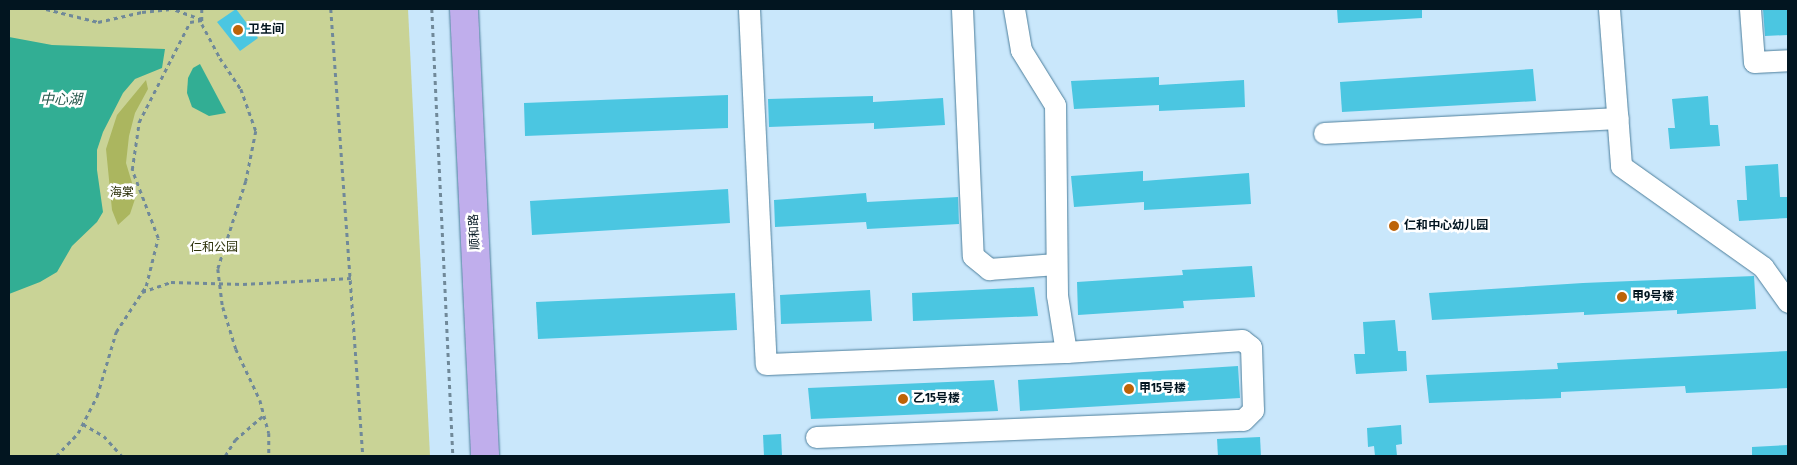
<!DOCTYPE html>
<html>
<head>
<meta charset="utf-8">
<style>
  body { margin:0 }
  #map { position:relative; width:1797px; height:465px; overflow:hidden; background:#c9e7fb; font-family:"Fira Sans Condensed","Noto Sans SC",sans-serif }
  div>[style] { position:absolute }
  .green>* { inset:0; background:#c9d396 }
  .forest>* { inset:0; background:#abb65f }
  .water>* { inset:0; background:#32ae94 }
  .building>* { inset:0; background:#4bc6e1 }
  .path>* { height:2.5px; margin-top:-1.25px; transform-origin:0; background:repeating-linear-gradient(90deg,#708999 0 4px,transparent 0 8px) }
  .roads { filter:drop-shadow(0 0 1px #4d7f9c) drop-shadow(0 0 1px #4d7f9c) }
  .minor>* { height:21px; margin:-10.5px; padding:0 10.5px; transform-origin:10.5px; border-radius:10.5px; background:#fff }
  .major>* { height:28px; margin:-14px; padding:0 14px; transform-origin:14px; border-radius:14px; background:#c0aeec }
  .dots>* { width:14px; height:14px; translate:-50% -50%; box-sizing:border-box; border:2px solid #fff; border-radius:50% }
  span { translate:-50% -50%; white-space:nowrap; text-align:center; line-height:1.15; -webkit-text-stroke:5px #fff; paint-order:stroke }
  .poi-label { font-size:12px; color:#021520; font-weight:700 }
  .left { translate:0 -50%; text-align:left }
  .park-label { font-size:12px; color:#2b3009 }
  .street-label { font-size:12px; color:#021520 }
  .water-label { font-size:14px; color:#235549; font-style:italic }
  .frame { position:absolute; inset:0; border:10px solid #021520; pointer-events:none }
</style>
</head>
<body>
<div id="map">
  <div class="green">
    <div style="clip-path:polygon(9px 9px,408px 9px,430px 456px,9px 456px)"></div>
  </div>
  <div class="forest">
    <div style="clip-path:polygon(146px 80px,148px 89px,135px 113px,129px 136px,126px 163px,136px 196px,130px 214px,118px 225px,112px 210px,106px 149px,117px 115px)"></div>
  </div>
  <div class="water">
    <div style="clip-path:polygon(9px 37px,52px 45px,165px 49px,162px 68px,135px 79px,123px 93px,103px 132px,97px 150px,97px 170px,103px 212px,97px 222px,72px 246px,57px 272px,40px 282px,9px 294px)"></div>
    <div style="clip-path:polygon(200px 64px,226px 113px,209px 116px,192px 107px,187px 93px,188px 78px,193px 68px)"></div>
  </div>
  <div class="building">
    <div style="clip-path:polygon(236px 9px,258px 38px,240px 51px,217px 22px)"></div>
    <div style="clip-path:polygon(1337px 9px,1422px 9px,1422px 18px,1338px 23px)"></div>
    <div style="clip-path:polygon(1763px 9px,1788px 9px,1788px 35px,1765px 36px)"></div>
    <div style="clip-path:polygon(1533px 69px,1536px 101px,1342px 112px,1340px 82px)"></div>
    <div style="clip-path:polygon(1159px 77px,1159px 85px,1244px 80px,1245px 107px,1159px 111px,1159px 105px,1074px 109px,1071px 81px)"></div>
    <div style="clip-path:polygon(728px 95px,728px 128px,525px 136px,524px 103px)"></div>
    <div style="clip-path:polygon(873px 96px,873px 102px,943px 98px,945px 125px,874px 129px,874px 123px,769px 127px,768px 99px)"></div>
    <div style="clip-path:polygon(1708px 96px,1710px 125px,1718px 125px,1720px 146px,1670px 149px,1668px 128px,1675px 128px,1672px 99px)"></div>
    <div style="clip-path:polygon(1778px 164px,1780px 197px,1788px 197px,1788px 218px,1739px 221px,1737px 200px,1747px 200px,1745px 166px)"></div>
    <div style="clip-path:polygon(1143px 171px,1143px 181px,1249px 173px,1251px 204px,1144px 210px,1144px 202px,1074px 207px,1071px 176px)"></div>
    <div style="clip-path:polygon(728px 189px,730px 223px,532px 235px,530px 201px)"></div>
    <div style="clip-path:polygon(866px 193px,867px 202px,958px 197px,959px 224px,867px 229px,866px 222px,775px 227px,774px 200px)"></div>
    <div style="clip-path:polygon(1252px 266px,1255px 297px,1183px 301px,1184px 308px,1078px 315px,1077px 282px,1183px 275px,1182px 270px)"></div>
    <div style="clip-path:polygon(1754px 276px,1756px 309px,1677px 314px,1677px 310px,1584px 315px,1584px 312px,1432px 320px,1429px 293px,1583px 283px)"></div>
    <div style="clip-path:polygon(1034px 287px,1038px 316px,913px 321px,912px 293px)"></div>
    <div style="clip-path:polygon(870px 290px,872px 321px,781px 324px,780px 295px)"></div>
    <div style="clip-path:polygon(735px 293px,737px 330px,538px 339px,536px 302px)"></div>
    <div style="clip-path:polygon(1395px 320px,1398px 351px,1406px 351px,1407px 371px,1356px 374px,1354px 354px,1365px 354px,1363px 322px)"></div>
    <div style="clip-path:polygon(1788px 351px,1788px 388px,1686px 393px,1685px 386px,1561px 392px,1561px 398px,1429px 403px,1426px 375px,1558px 369px,1557px 363px)"></div>
    <div style="clip-path:polygon(1238px 366px,1240px 398px,1020px 411px,1018px 380px)"></div>
    <div style="clip-path:polygon(994px 380px,998px 411px,811px 419px,808px 388px)"></div>
    <div style="clip-path:polygon(1401px 425px,1402px 444px,1396px 445px,1397px 456px,1375px 456px,1374px 446px,1368px 447px,1367px 428px)"></div>
    <div style="clip-path:polygon(781px 434px,782px 456px,764px 456px,763px 435px)"></div>
    <div style="clip-path:polygon(1260px 437px,1261px 456px,1218px 456px,1217px 439px)"></div>
    <div style="clip-path:polygon(1788px 445px,1788px 456px,1752px 456px,1752px 447px)"></div>
  </div>
  <div class="path">
    <div style="left:46px;top:9px;width:54px;rotate:14deg"></div>
    <div style="left:98px;top:22px;width:45px;rotate:-12.8deg"></div>
    <div style="left:142px;top:12px;width:27px;rotate:-6deg"></div>
    <div style="left:202px;top:9px;width:15px;rotate:90deg"></div>
    <div style="left:202px;top:24px;width:38px;rotate:62deg"></div>
    <div style="left:220px;top:58px;width:37px;rotate:56deg"></div>
    <div style="left:241px;top:89px;width:45px;rotate:70.3deg"></div>
    <div style="left:256px;top:131px;width:51px;rotate:101.3deg"></div>
    <div style="left:246px;top:181px;width:92px;rotate:107.7deg"></div>
    <div style="left:218px;top:269px;width:38px;rotate:83deg"></div>
    <div style="left:223px;top:307px;width:44px;rotate:72.8deg"></div>
    <div style="left:236px;top:349px;width:56px;rotate:64.8deg"></div>
    <div style="left:260px;top:400px;width:34px;rotate:75deg"></div>
    <div style="left:269px;top:433px;width:23px;rotate:90deg"></div>
    <div style="left:331px;top:9px;width:448px;rotate:85.9deg"></div>
    <div style="left:432px;top:9px;width:447px;rotate:87.3deg"></div>
    <div style="left:142px;top:292px;width:31px;rotate:-19deg"></div>
    <div style="left:171px;top:282px;width:72px;rotate:1.6deg"></div>
    <div style="left:243px;top:284px;width:108px;rotate:-3.2deg"></div>
    <div style="left:83px;top:424px;width:24px;rotate:30deg"></div>
    <div style="left:104px;top:436px;width:27px;rotate:48deg"></div>
    <div style="left:56px;top:456px;width:32px;rotate:-46deg"></div>
    <div style="left:78px;top:433px;width:42px;rotate:-62.8deg"></div>
    <div style="left:97px;top:396px;width:67px;rotate:-73.5deg"></div>
    <div style="left:116px;top:332px;width:55px;rotate:-56.9deg"></div>
    <div style="left:146px;top:286px;width:49px;rotate:-76deg"></div>
    <div style="left:158px;top:238px;width:73px;rotate:-110.9deg"></div>
    <div style="left:132px;top:170px;width:49px;rotate:-81.7deg"></div>
    <div style="left:139px;top:122px;width:112px;rotate:-63deg"></div>
    <div style="left:190px;top:22px;width:12px;rotate:-9deg"></div>
    <div style="left:202px;top:20px;width:33px;rotate:-160deg"></div>
    <div style="left:225px;top:456px;width:19px;rotate:-58deg"></div>
    <div style="left:235px;top:440px;width:38px;rotate:-41deg"></div>
  </div>
  <div class="roads">
    <div class="minor">
      <div style="left:749px;top:9px;width:355px;rotate:87.3deg"></div>
      <div style="left:766px;top:364px;width:300px;rotate:-2.3deg"></div>
      <div style="left:962px;top:9px;width:247px;rotate:87.5deg"></div>
      <div style="left:973px;top:256px;width:21px;rotate:39deg"></div>
      <div style="left:989px;top:269px;width:67px;rotate:-4.3deg"></div>
      <div style="left:1609px;top:9px;width:157px;rotate:85.6deg"></div>
      <div style="left:1621px;top:166px;width:174px;rotate:35.4deg"></div>
      <div style="left:1763px;top:267px;width:43px;rotate:54.5deg"></div>
      <div style="left:1750px;top:9px;width:53px;rotate:85.7deg"></div>
      <div style="left:1754px;top:62px;width:34px;rotate:-3deg"></div>
      <div style="left:1324px;top:133px;width:294px;rotate:-2.9deg"></div>
      <div style="left:816px;top:437px;width:427px;rotate:-2.3deg"></div>
      <div style="left:1243px;top:420px;width:14px;rotate:-45deg"></div>
      <div style="left:1253px;top:410px;width:63px;rotate:-91.8deg"></div>
      <div style="left:1251px;top:347px;width:11px;rotate:-142deg"></div>
      <div style="left:1242px;top:340px;width:176px;rotate:176.1deg"></div>
      <div style="left:1066px;top:352px;width:58px;rotate:-99deg"></div>
      <div style="left:1057px;top:295px;width:190px;rotate:-90.6deg"></div>
      <div style="left:1055px;top:105px;width:65px;rotate:-121.7deg"></div>
      <div style="left:1021px;top:50px;width:42px;rotate:-99.7deg"></div>
    </div>
    <div class="major">
      <div style="left:464px;top:9px;width:447px;rotate:87.3deg"></div>
    </div>
  </div>
  <div class="dots">
    <div style="left:238px;top:30px;background:#bd6308"></div>
    <div style="left:1394px;top:226px;background:#bd6308"></div>
    <div style="left:1622px;top:297px;background:#bd6308"></div>
    <div style="left:1129px;top:389px;background:#bd6308"></div>
    <div style="left:903px;top:399px;background:#bd6308"></div>
  </div>
  <div class="poi-label">
    <span class="left" style="left:248px;top:30px">卫生间</span>
    <span class="left" style="left:1404px;top:226px">仁和中心幼儿园</span>
    <span class="left" style="left:1632px;top:297px">甲9号楼</span>
    <span class="left" style="left:1139px;top:389px">甲15号楼</span>
    <span class="left" style="left:913px;top:399px">乙15号楼</span>
  </div>
  <div class="park-label">
    <span style="left:122px;top:193px">海棠</span>
    <span style="left:214px;top:248px">仁和公园</span>
  </div>
  <div class="street-label">
    <span style="left:475px;top:232px;rotate:-93deg">顺和路</span>
  </div>
  <div class="water-label">
    <span style="left:61px;top:100px">中心湖</span>
  </div>
  <div class="frame"></div>
</div>
</body>
</html>
